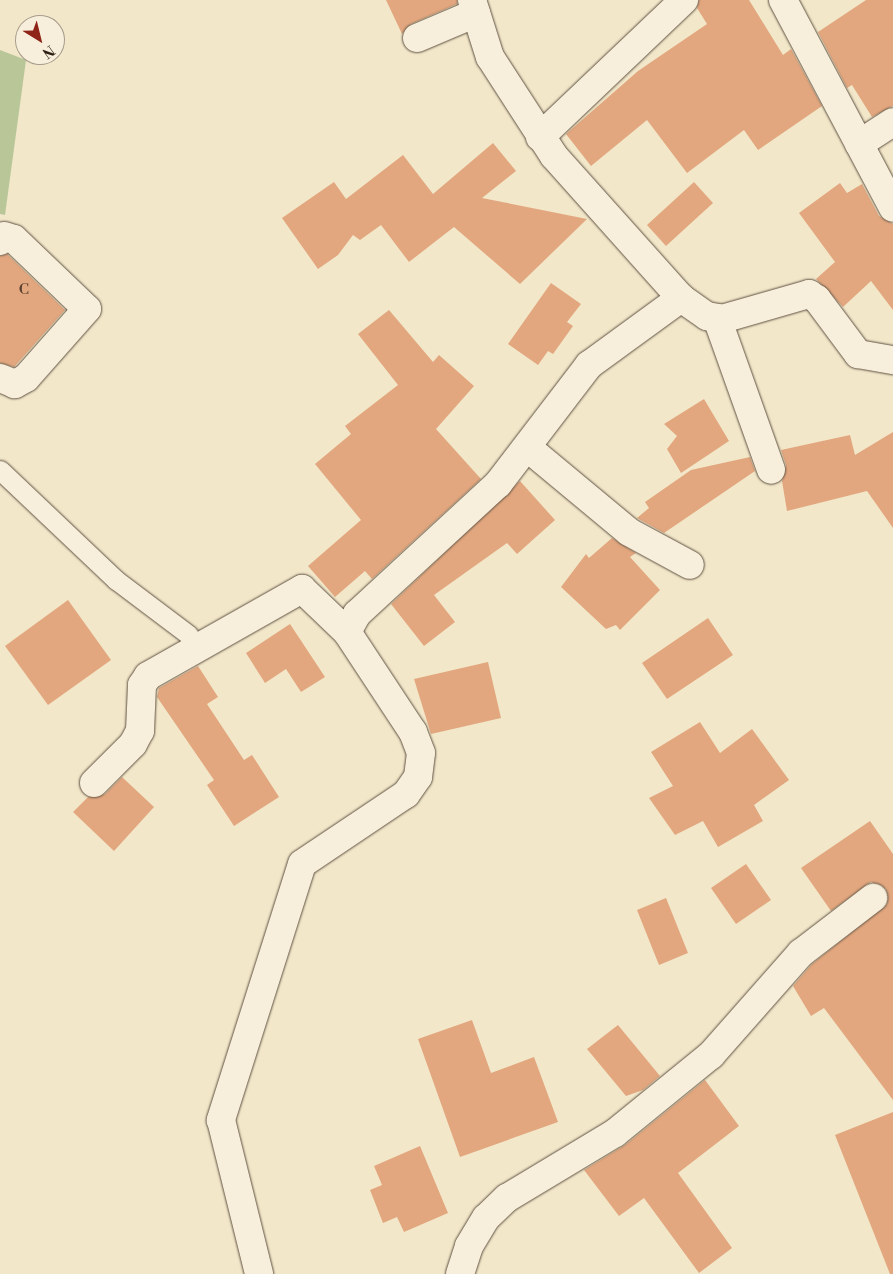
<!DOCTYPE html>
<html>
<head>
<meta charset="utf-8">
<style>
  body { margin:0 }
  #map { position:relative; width:893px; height:1274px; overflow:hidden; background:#f2e7c9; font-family:"Libre Bodoni",serif }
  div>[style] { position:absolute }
  .green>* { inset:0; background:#b8c698 }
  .building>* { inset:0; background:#e2a77f }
  .roads { filter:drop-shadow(0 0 1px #5f5142) drop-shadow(0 0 1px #5f5142) }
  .lane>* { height:19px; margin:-9.5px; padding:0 9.5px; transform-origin:9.5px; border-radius:9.5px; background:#f7efdc }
  .street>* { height:28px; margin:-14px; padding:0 14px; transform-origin:14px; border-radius:14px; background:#f7efdc }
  span { translate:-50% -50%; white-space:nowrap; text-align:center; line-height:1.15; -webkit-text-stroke:4px #f7efdc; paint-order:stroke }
  .number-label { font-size:15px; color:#5b4130 }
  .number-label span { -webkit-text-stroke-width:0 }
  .north { position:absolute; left:15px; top:15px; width:50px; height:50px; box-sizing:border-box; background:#f7efdc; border:1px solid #a79c8c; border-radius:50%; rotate:144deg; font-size:14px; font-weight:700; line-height:20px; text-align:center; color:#2e1f15 }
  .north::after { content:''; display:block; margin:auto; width:18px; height:22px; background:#8f2418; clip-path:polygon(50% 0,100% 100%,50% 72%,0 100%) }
</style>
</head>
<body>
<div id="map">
  <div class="green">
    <div style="clip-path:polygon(0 50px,26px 60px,5px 215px,0 214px)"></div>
  </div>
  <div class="building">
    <div style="clip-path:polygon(386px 0,457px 0,457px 4px,411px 24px,402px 34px)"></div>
    <div style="clip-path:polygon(699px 0,749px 0,783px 55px,791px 49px,822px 106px,758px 150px,744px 130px,687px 173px,647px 120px,591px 166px,566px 134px,638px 71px,707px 24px,697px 8px)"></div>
    <div style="clip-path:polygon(866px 0,893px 0,893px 106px,872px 117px,852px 85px,847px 88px,818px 32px)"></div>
    <div style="clip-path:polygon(493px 143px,516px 171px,482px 198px,587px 219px,520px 284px,454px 227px,409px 262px,381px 225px,360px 240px,353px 235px,338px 255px,318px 269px,282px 218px,334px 182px,346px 199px,403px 155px,433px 194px)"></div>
    <div style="clip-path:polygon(694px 182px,713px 203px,666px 246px,647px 225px)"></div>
    <div style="clip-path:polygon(840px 183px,847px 193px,862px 184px,879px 216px,893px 224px,893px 310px,871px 281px,843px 307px,816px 279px,835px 262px,799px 213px)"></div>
    <div style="clip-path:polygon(7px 254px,65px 310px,14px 367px,0 363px,0 256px)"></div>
    <div style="clip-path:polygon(551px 283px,581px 304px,567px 322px,573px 326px,553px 354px,548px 351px,538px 365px,508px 344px)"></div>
    <div style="clip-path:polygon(389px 310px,433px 362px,439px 355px,474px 386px,436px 429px,481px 479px,372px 579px,365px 571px,335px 597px,308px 566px,361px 520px,315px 464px,351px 434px,345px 426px,398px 385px,358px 334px)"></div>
    <div style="clip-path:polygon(704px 399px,729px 441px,681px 473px,667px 449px,677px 436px,664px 424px)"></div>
    <div style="clip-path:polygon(893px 432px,893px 528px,867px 491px,787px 511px,782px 481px,786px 465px,781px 450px,850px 435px,855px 455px)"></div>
    <div style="clip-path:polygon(750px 457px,755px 471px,664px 533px,637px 518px,649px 508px,645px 502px,691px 470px)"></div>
    <div style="clip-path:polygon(520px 481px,555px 520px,517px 554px,507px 543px,434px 595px,455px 622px,424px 646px,391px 604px)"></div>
    <div style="clip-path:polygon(612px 538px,636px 553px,630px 557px,660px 590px,620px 630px,616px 625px,606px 629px,561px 587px,586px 554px,589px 558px)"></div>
    <div style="clip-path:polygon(68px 600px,111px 660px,48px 705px,5px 646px)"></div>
    <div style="clip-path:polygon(708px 618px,733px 655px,667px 699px,642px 663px)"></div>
    <div style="clip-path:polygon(290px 624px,325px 677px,301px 692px,286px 669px,265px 683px,246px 653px)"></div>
    <div style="clip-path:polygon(488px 662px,501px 718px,431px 734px,414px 679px)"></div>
    <div style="clip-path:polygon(198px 666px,218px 697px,207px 704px,244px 760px,252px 755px,279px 797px,234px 826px,207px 785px,214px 780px,157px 697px,159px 688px)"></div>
    <div style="clip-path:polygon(700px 722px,720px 753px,752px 729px,789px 780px,754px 805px,763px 821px,718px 847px,703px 821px,675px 835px,649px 798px,673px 786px,651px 752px)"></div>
    <div style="clip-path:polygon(122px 777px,154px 807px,114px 851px,73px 812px,88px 797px,105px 794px)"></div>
    <div style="clip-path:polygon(870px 821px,893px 854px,893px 1100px,824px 1008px,811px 1016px,793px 986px,812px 964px,887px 904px,886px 889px,871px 882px,831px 911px,801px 868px)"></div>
    <div style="clip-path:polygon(746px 864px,771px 900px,736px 924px,711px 888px)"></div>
    <div style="clip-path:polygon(666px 898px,688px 953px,659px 965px,637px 910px)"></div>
    <div style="clip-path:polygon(472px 1020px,491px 1073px,534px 1057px,558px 1122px,460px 1157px,418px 1039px)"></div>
    <div style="clip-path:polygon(618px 1025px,660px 1076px,643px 1090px,626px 1096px,587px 1049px)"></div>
    <div style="clip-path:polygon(705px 1080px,739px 1126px,678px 1173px,732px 1248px,699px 1273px,644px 1198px,619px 1216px,584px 1170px,625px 1145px)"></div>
    <div style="clip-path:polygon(893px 1112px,893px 1274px,890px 1274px,835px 1135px)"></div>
    <div style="clip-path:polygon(420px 1146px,448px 1213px,404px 1232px,397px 1217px,383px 1223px,370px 1190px,382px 1185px,374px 1166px)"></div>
  </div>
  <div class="roads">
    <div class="lane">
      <div style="left:0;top:470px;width:160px;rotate:43.5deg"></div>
      <div style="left:116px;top:580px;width:91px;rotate:37deg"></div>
    </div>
    <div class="street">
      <div style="left:472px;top:0;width:60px;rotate:72.5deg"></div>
      <div style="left:490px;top:57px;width:118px;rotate:57.1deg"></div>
      <div style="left:554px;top:156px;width:191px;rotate:48.2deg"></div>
      <div style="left:681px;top:298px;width:32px;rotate:35deg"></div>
      <div style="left:707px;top:316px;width:15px;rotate:11deg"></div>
      <div style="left:722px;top:319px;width:91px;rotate:-16deg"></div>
      <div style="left:809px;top:294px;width:9px;rotate:32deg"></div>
      <div style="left:817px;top:299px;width:69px;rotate:53.3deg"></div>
      <div style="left:858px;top:354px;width:36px;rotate:10deg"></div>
      <div style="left:783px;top:0;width:235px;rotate:62.1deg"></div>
      <div style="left:417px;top:38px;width:64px;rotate:-23deg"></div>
      <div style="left:540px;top:137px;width:199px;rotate:-43.6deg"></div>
      <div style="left:859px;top:144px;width:40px;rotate:-32.9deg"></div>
      <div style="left:0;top:241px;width:6px;rotate:-51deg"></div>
      <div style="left:4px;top:236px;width:10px;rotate:17deg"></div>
      <div style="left:14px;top:239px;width:101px;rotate:43.8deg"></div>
      <div style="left:87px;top:309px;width:92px;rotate:131.5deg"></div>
      <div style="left:26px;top:378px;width:13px;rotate:151deg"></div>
      <div style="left:15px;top:384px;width:16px;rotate:-158deg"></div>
      <div style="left:717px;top:318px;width:161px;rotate:70.4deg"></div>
      <div style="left:528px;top:448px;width:131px;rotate:39.7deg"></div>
      <div style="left:629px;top:532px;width:69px;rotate:28.4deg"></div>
      <div style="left:347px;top:632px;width:21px;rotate:-61deg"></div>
      <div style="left:357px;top:614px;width:192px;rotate:-42.7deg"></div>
      <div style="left:498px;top:484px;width:150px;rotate:-52.6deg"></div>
      <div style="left:589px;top:365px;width:114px;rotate:-36.1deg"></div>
      <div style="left:94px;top:783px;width:55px;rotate:-45deg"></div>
      <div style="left:133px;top:744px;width:15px;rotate:-62deg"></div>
      <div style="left:140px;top:731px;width:46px;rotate:-87.5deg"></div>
      <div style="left:142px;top:685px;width:11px;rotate:-56deg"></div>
      <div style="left:148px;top:676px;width:177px;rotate:-29.5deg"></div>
      <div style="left:302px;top:589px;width:62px;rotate:43.7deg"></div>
      <div style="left:347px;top:632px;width:120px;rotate:56.6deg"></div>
      <div style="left:413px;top:732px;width:22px;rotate:69deg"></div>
      <div style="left:421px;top:753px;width:24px;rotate:97deg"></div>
      <div style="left:418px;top:777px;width:21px;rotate:125deg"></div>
      <div style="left:406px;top:794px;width:125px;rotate:146.1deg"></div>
      <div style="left:302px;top:864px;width:269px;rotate:107.6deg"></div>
      <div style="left:221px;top:1120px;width:159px;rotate:76.1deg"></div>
      <div style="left:460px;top:1274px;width:29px;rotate:-72deg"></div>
      <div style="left:469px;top:1246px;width:33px;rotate:-59deg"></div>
      <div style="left:486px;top:1218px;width:29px;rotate:-44deg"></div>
      <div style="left:507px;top:1198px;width:126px;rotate:-31deg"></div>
      <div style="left:615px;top:1133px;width:124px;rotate:-39.1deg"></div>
      <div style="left:711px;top:1055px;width:136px;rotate:-48.6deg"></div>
      <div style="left:801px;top:953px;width:91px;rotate:-37.4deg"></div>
    </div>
  </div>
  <div class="number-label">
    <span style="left:24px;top:290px">C</span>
  </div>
  <div class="north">N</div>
</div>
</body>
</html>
